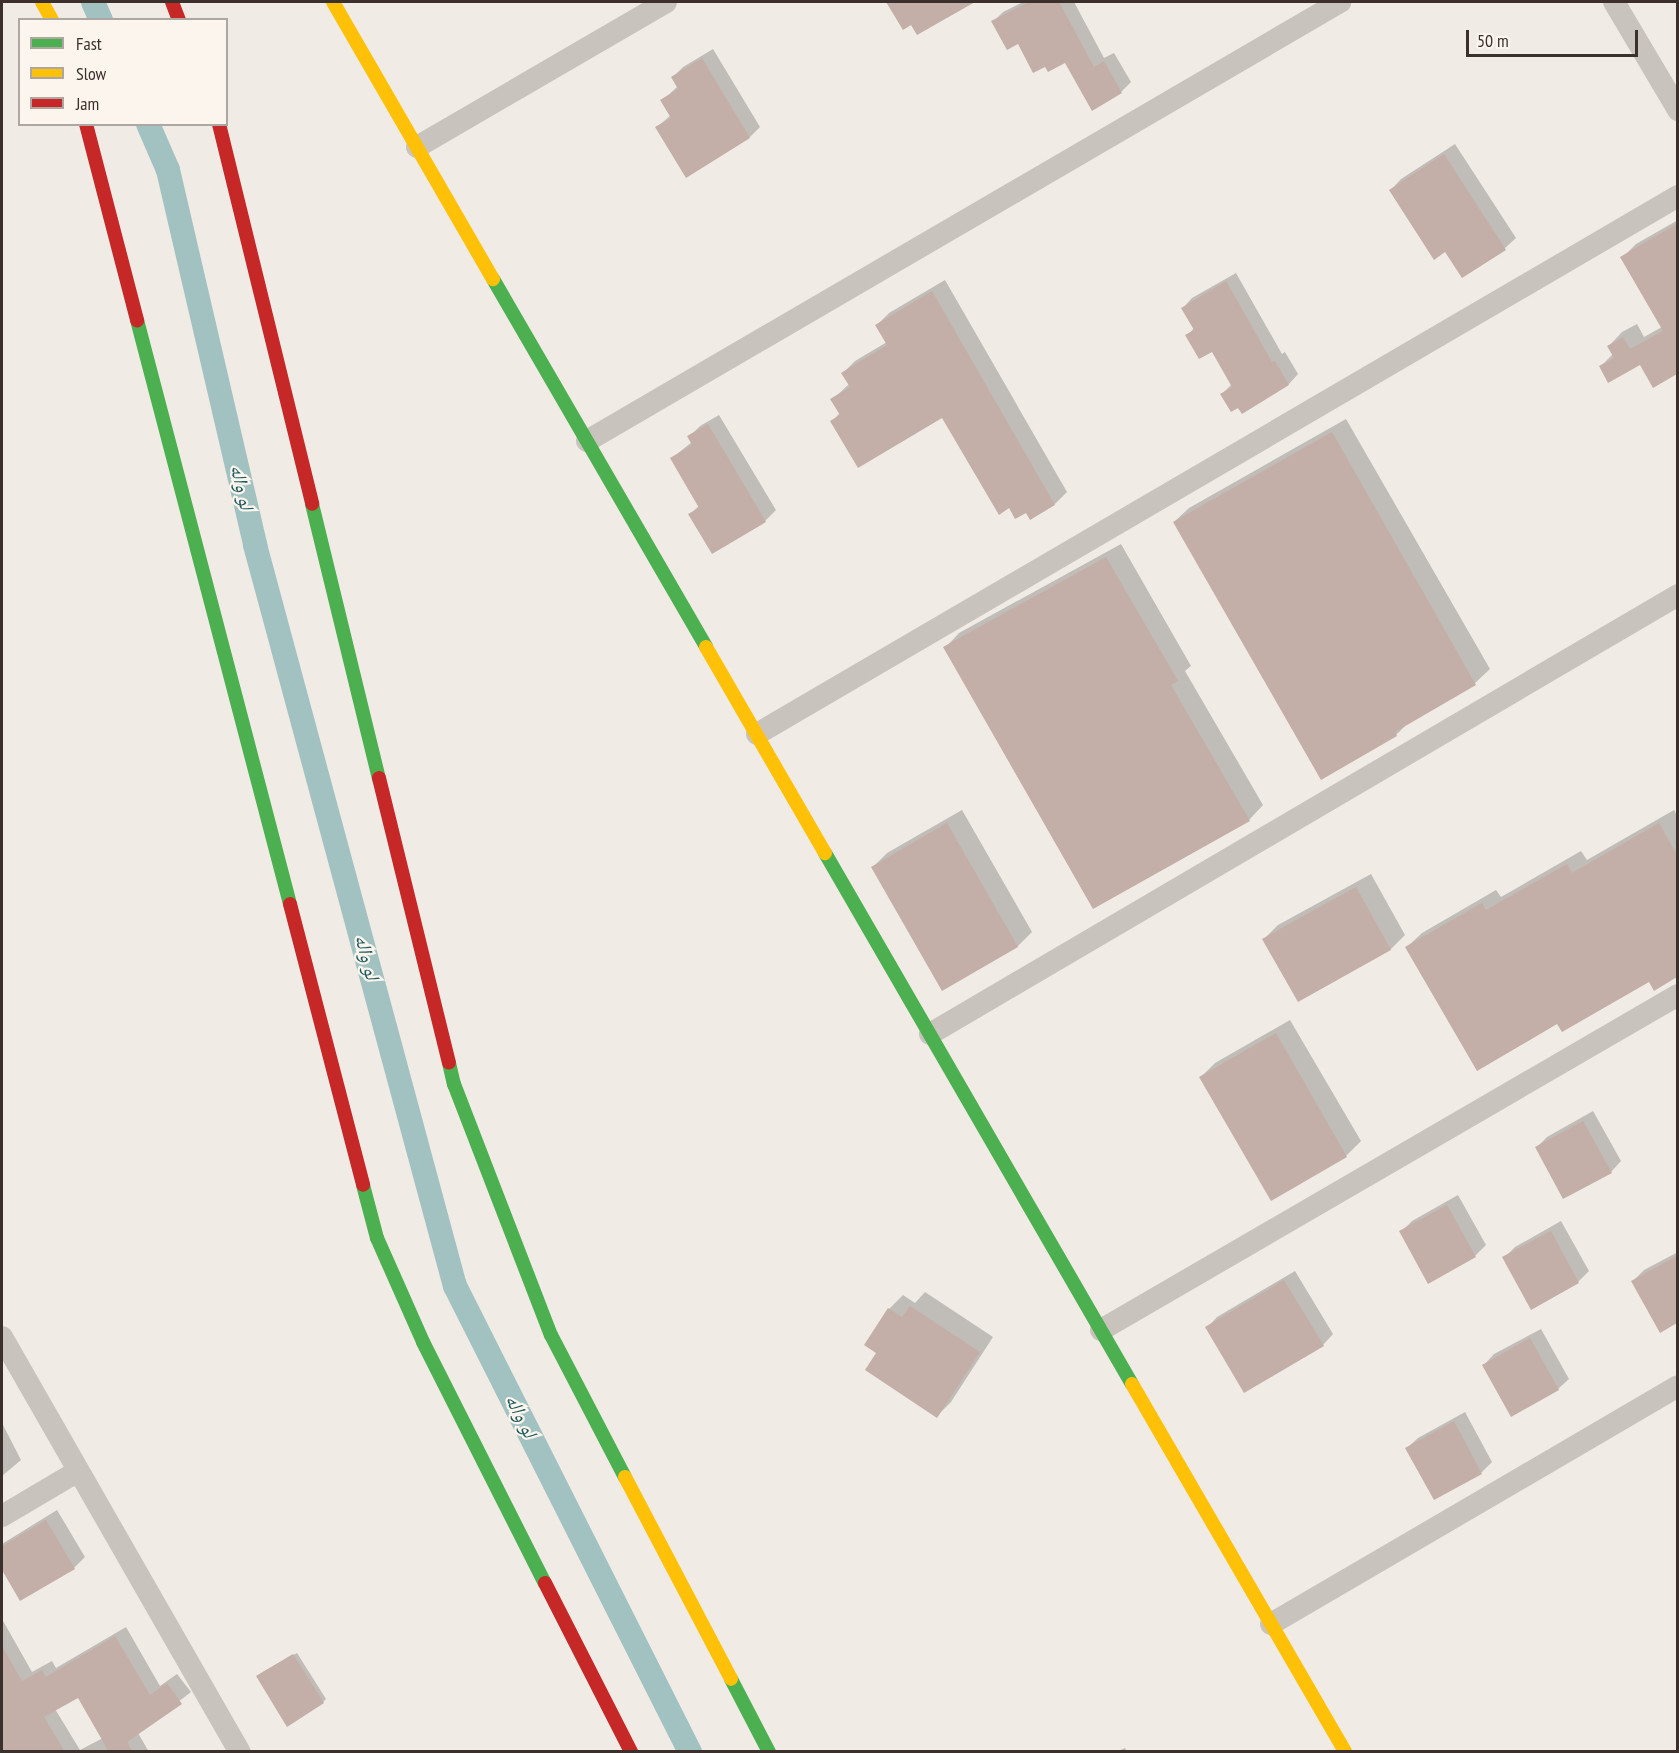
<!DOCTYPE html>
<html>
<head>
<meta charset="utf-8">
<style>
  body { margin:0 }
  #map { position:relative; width:1679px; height:1753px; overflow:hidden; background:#f0ebe5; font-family:"PT Sans Narrow","Noto Naskh Arabic",sans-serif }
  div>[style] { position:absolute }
  .shadow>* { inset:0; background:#0003 }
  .canal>* { height:24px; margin:-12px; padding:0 12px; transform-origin:12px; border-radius:12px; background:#a1c2c1 }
  .building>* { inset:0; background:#c3afa7 }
  .street>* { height:22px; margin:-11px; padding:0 11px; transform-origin:11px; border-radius:11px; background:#c9c3be }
  .fast>* { height:14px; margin:-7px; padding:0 7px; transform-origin:7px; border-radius:7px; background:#4caf50 }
  .slow>* { height:14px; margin:-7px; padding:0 7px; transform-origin:7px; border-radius:7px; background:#ffc107 }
  .jam>* { height:14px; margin:-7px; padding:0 7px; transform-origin:7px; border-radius:7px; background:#c62828 }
  span { translate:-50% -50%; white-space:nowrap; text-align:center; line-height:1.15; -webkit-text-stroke:4.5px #fbf5ee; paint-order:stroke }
  .water-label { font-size:20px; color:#1f5a5e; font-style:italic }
  .frame { position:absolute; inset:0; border:3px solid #3b302b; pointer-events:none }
  .legend { position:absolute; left:18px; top:18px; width:210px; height:108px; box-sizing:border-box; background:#fbf5ee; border:2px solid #aea6a0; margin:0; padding:8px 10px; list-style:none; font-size:18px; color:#3b302b }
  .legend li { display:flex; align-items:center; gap:12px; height:30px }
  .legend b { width:30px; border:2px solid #aea6a0 }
  .scale { position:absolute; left:1466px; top:30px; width:172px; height:27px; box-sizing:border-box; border:3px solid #3b302b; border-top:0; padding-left:8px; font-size:18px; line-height:21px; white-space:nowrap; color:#3b302b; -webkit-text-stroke:4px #fbf5ee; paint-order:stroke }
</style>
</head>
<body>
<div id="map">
  <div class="shadow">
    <div style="clip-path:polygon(888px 2px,970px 2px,903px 28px)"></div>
    <div style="clip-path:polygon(1023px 2px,1074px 2px,1104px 58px,1114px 53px,1131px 82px,1121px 92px,1065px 61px,1046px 65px,993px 22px,1003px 12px)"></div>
    <div style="clip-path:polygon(713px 49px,760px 127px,750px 137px,686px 175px,657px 127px,671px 115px,662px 101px,678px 86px,673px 77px,683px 67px)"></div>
    <div style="clip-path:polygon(1455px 144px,1516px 238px,1505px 248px,1463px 276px,1446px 250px,1391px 190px,1401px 179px)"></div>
    <div style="clip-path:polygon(1678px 220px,1678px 373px,1654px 386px,1640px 363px,1601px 366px,1613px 354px,1609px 346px,1622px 332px,1637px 324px,1644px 337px,1662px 327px,1622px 258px,1636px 244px)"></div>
    <div style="clip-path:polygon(1236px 273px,1282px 354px,1285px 352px,1298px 374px,1289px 384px,1242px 412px,1222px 394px,1231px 385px,1213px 350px,1187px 336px,1194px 328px,1183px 308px,1192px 298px)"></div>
    <div style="clip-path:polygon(945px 280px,1067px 492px,1055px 504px,1031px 518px,943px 416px,832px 421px,840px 413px,832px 400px,849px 384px,843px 373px,855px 361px,887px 342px,877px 325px,889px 313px)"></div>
    <div style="clip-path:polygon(719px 415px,776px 510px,765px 521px,690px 514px,700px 505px,672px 458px,692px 442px,689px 437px,700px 426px)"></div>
    <div style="clip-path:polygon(1346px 419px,1490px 669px,1475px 683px,1410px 721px,1396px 735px,1174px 522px,1189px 508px)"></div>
    <div style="clip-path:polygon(1121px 544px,1191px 666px,1185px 671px,1263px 805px,1249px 820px,945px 648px,959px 633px)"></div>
    <div style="clip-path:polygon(962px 810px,1032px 932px,1018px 946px,943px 989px,873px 867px,887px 853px)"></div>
    <div style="clip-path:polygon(1674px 810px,1678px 817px,1678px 976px,1654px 989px,1649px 980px,1558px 1022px,1407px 947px,1422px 933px,1496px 890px,1501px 897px,1581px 851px,1587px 860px)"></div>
    <div style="clip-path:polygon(1371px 874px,1405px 935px,1391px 949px,1298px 1000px,1264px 939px,1278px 925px)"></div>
    <div style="clip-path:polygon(1290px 1020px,1361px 1141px,1346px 1156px,1271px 1199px,1201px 1077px,1215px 1063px)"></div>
    <div style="clip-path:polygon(1593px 1111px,1621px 1161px,1611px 1172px,1536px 1148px,1547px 1137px)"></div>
    <div style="clip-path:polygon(1458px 1195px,1486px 1245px,1475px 1256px,1401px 1232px,1412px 1221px)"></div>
    <div style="clip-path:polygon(1561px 1221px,1589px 1271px,1578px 1282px,1532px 1308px,1504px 1258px,1515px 1247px)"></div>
    <div style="clip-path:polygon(1678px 1252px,1678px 1322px,1661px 1331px,1633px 1281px,1644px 1270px)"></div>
    <div style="clip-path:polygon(1295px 1271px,1333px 1334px,1323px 1345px,1207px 1328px,1217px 1317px)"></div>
    <div style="clip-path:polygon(925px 1292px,993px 1337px,951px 1402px,937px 1416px,878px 1353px,889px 1309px,903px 1295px,915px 1303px)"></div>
    <div style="clip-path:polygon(1541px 1329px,1569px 1379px,1558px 1389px,1484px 1365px,1494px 1354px)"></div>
    <div style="clip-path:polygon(1465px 1412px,1492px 1462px,1482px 1472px,1435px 1498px,1407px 1448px,1418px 1438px)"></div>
    <div style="clip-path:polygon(2px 1423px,21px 1460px,2px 1476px)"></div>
    <div style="clip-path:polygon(57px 1510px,85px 1557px,74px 1568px,21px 1599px,2px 1567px,2px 1544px)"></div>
    <div style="clip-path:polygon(evenodd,2px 1619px,32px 1672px,52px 1661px,56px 1668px,126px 1627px,160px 1686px,177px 1674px,191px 1692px,138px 1733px,149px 1752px,2px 1752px,2px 1619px,79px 1696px,103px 1738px,80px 1750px,55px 1709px,79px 1696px)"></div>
    <div style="clip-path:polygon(297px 1653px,326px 1699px,323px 1702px,261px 1673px)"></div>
    <div style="clip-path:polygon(1125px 1748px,1127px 1752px,1116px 1752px)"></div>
  </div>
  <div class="canal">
    <div style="left:93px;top:2px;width:20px;rotate:66deg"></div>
    <div style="left:148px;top:124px;width:50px;rotate:66.5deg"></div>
    <div style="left:168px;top:170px;width:385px;rotate:76.9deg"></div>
    <div style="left:255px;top:545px;width:768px;rotate:74.9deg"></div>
    <div style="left:455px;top:1286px;width:522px;rotate:63.24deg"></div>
  </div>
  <div class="building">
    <div style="clip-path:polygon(886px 2px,975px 2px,917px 35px,911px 25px,903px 30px)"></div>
    <div style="clip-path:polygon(1029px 2px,1059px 2px,1094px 67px,1104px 61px,1122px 93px,1092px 111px,1065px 63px,1048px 72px,1045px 67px,1033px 73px,1018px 44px,1007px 50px,991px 21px)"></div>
    <div style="clip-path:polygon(702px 58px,750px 138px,686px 178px,655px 127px,671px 118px,660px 100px,678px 89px,671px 77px)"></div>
    <div style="clip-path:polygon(1444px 154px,1506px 250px,1462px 278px,1445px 252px,1434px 260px,1389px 190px)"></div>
    <div style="clip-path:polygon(1677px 224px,1677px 374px,1653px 388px,1640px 365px,1608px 383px,1599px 366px,1614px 358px,1607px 346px,1623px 337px,1630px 349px,1663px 331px,1620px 257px)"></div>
    <div style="clip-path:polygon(1226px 281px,1272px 362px,1275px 361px,1289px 385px,1242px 414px,1238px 408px,1231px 412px,1220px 394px,1232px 387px,1212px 352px,1199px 359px,1185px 335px,1194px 330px,1181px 308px)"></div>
    <div style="clip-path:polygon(932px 291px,1055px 505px,1030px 520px,1026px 513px,1015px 519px,1009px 508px,999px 515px,942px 418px,858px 468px,830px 421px,840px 415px,830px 399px,850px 387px,841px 373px,887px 345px,875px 325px)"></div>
    <div style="clip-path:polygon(708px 424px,766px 522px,712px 554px,688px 514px,699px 508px,670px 458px,692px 445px,687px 436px)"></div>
    <div style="clip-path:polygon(1332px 432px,1476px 685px,1395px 732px,1397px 736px,1321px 780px,1173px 522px)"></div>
    <div style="clip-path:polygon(1106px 557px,1178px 681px,1171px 685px,1250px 821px,1093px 909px,943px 647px)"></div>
    <div style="clip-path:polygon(947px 823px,1018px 947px,942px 991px,871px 867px)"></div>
    <div style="clip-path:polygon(1659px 823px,1677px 855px,1677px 977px,1654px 991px,1649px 982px,1562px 1032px,1557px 1024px,1477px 1071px,1405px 947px,1482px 903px,1486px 910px,1567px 864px,1572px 873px)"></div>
    <div style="clip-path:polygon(1356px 887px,1391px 950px,1298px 1002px,1262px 939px)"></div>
    <div style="clip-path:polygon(1276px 1033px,1347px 1157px,1271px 1201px,1199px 1077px)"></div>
    <div style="clip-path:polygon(1583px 1121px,1612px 1173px,1563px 1199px,1535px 1147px)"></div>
    <div style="clip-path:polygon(1447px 1205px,1476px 1257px,1428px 1284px,1399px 1231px)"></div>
    <div style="clip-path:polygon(1551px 1231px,1579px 1283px,1531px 1310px,1502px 1257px)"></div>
    <div style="clip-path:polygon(1677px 1256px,1677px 1323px,1660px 1333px,1631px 1281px)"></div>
    <div style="clip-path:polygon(1284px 1280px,1324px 1346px,1244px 1393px,1205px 1327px)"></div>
    <div style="clip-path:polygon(910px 1306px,980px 1352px,937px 1418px,865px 1370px,876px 1353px,864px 1345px,888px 1308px,902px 1317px)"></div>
    <div style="clip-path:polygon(1530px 1338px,1559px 1390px,1511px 1417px,1482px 1365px)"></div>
    <div style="clip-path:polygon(1454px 1421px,1482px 1474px,1434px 1500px,1405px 1448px)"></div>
    <div style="clip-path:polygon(46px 1520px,75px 1569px,20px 1601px,2px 1570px,2px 1546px)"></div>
    <div style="clip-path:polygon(115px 1636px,150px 1695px,167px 1683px,182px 1704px,127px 1742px,133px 1752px,109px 1752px,78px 1698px,44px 1717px,65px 1752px,2px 1752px,2px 1646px,22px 1681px,42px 1670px,46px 1677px)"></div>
    <div style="clip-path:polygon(293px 1654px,324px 1703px,287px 1727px,256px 1676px)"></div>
  </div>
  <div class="street">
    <div style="left:1614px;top:2px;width:126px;rotate:59.3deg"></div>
    <div style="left:417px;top:147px;width:288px;rotate:-30.2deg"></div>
    <div style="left:587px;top:441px;width:872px;rotate:-30.24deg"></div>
    <div style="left:757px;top:734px;width:1067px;rotate:-30.29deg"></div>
    <div style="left:930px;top:1034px;width:867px;rotate:-30.41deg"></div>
    <div style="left:1101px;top:1330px;width:667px;rotate:-30.14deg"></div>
    <div style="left:2px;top:1337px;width:478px;rotate:60.2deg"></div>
    <div style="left:2px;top:1516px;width:88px;rotate:-30.6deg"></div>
    <div style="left:1271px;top:1624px;width:471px;rotate:-30.3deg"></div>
  </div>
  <div class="fast">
    <div style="left:493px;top:279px;width:425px;rotate:59.9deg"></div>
    <div style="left:137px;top:320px;width:604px;rotate:75.32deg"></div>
    <div style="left:312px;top:504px;width:282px;rotate:76.3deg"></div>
    <div style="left:825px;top:853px;width:613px;rotate:59.97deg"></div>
    <div style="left:449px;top:1063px;width:22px;rotate:77deg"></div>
    <div style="left:454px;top:1084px;width:269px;rotate:68.9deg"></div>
    <div style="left:551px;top:1335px;width:160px;rotate:62.5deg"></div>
    <div style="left:363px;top:1185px;width:55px;rotate:75.2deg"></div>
    <div style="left:377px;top:1238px;width:114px;rotate:66.1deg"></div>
    <div style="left:423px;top:1342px;width:270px;rotate:63.2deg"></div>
    <div style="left:731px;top:1679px;width:82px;rotate:62.5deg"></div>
  </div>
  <div class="slow">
    <div style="left:42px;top:2px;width:21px;rotate:61deg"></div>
    <div style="left:333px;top:2px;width:320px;rotate:60deg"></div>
    <div style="left:706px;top:647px;width:238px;rotate:60deg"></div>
    <div style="left:1132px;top:1384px;width:425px;rotate:59.9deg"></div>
    <div style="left:625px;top:1477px;width:228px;rotate:62.3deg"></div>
  </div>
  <div class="jam">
    <div style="left:172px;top:2px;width:19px;rotate:69deg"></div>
    <div style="left:86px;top:124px;width:203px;rotate:75.4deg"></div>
    <div style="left:219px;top:124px;width:391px;rotate:76.2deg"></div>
    <div style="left:379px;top:778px;width:293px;rotate:76.2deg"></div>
    <div style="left:290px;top:904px;width:290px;rotate:75.4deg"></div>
    <div style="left:545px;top:1583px;width:190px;rotate:63deg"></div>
  </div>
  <div class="water-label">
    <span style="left:242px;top:487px;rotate:77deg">لو واله</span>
    <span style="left:367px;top:957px;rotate:75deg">لو واله</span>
    <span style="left:521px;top:1416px;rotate:63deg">لو واله</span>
  </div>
  <div class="frame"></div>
  <ul class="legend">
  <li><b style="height:8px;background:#4caf50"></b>Fast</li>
  <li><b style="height:8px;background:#ffc107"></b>Slow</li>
  <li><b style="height:8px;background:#c62828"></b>Jam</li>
  </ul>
  <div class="scale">50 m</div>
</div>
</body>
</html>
